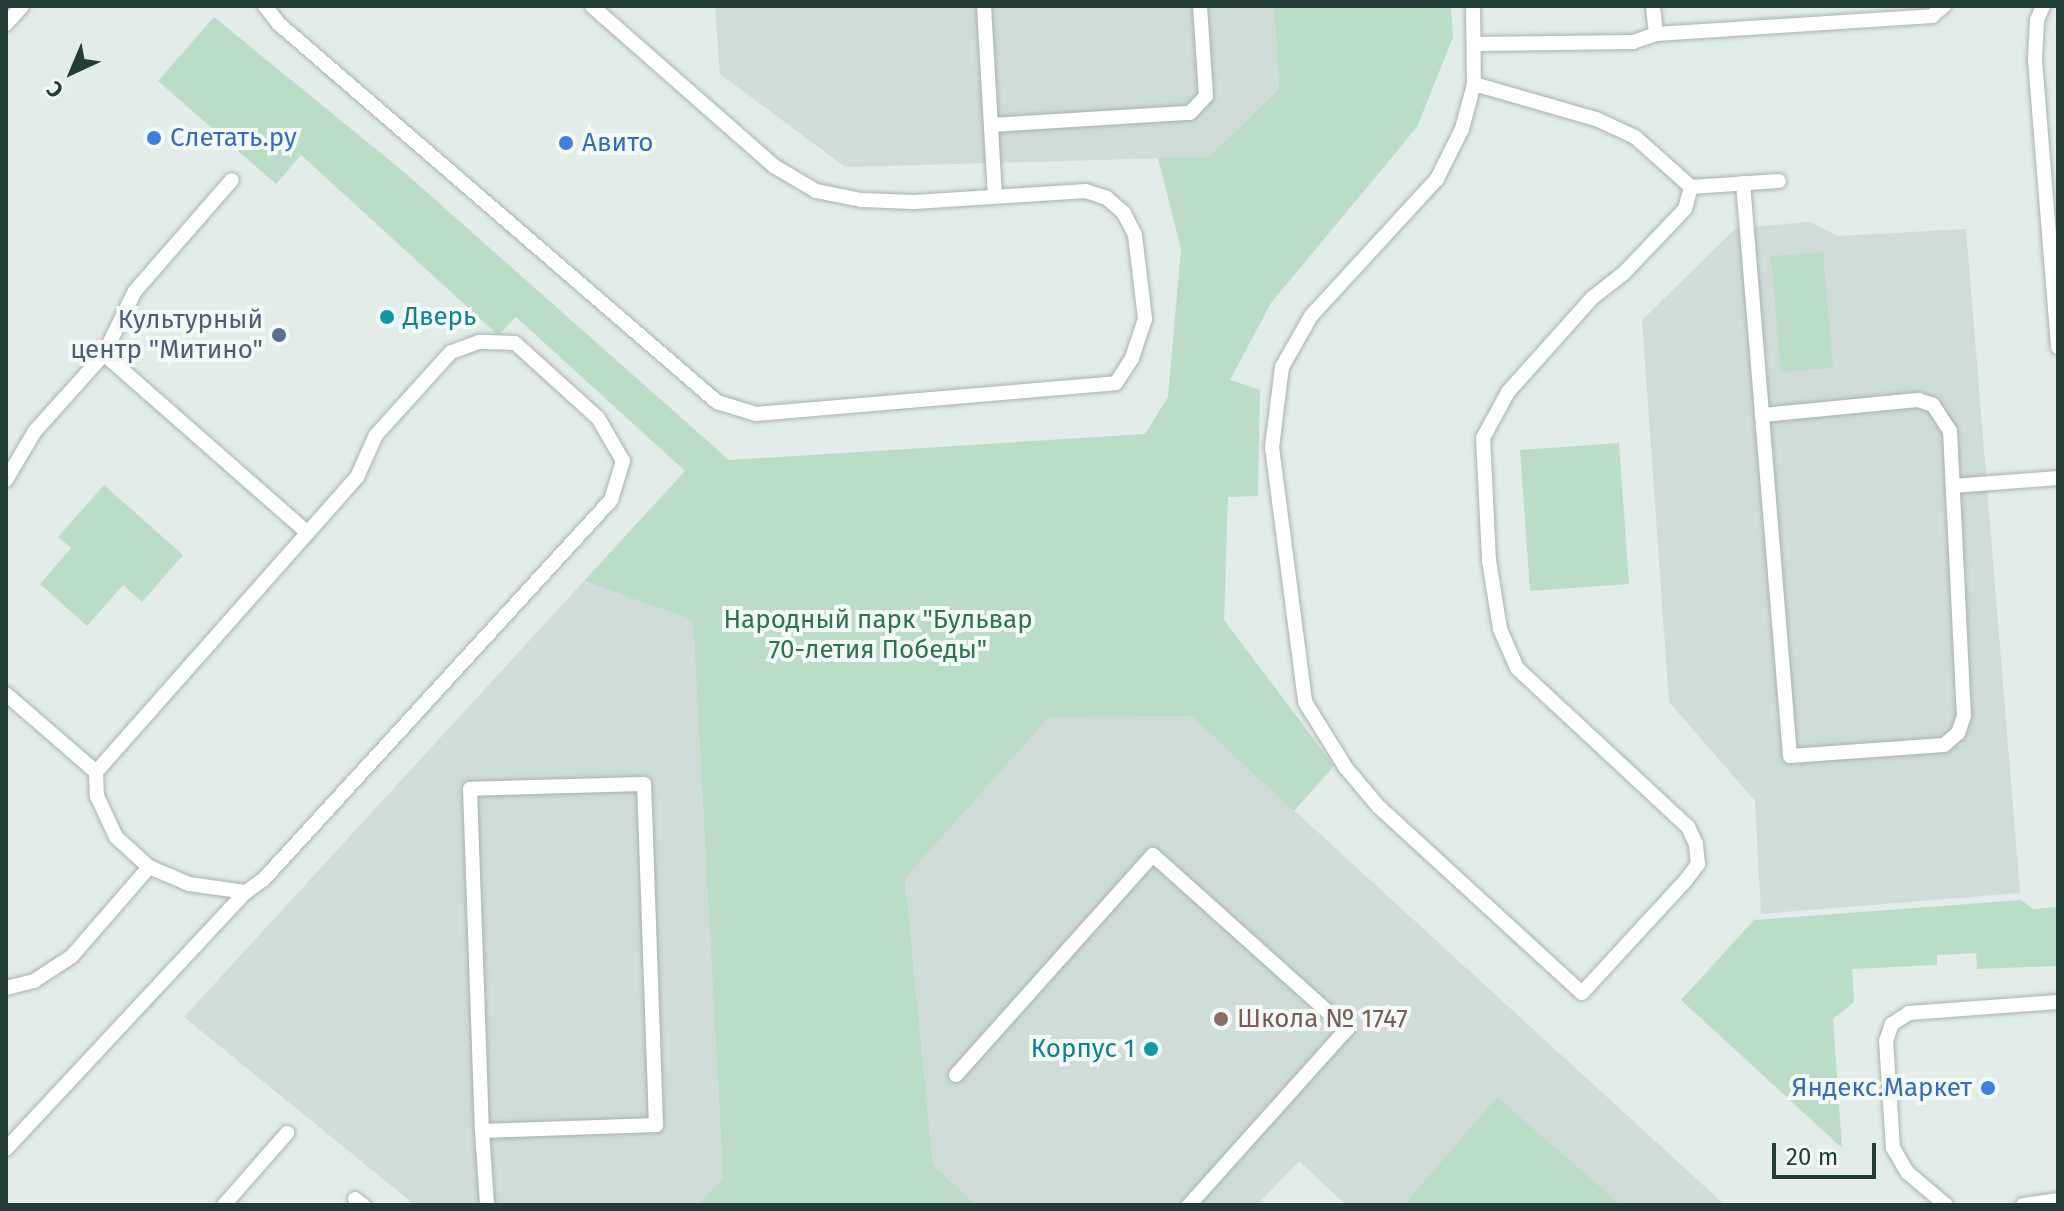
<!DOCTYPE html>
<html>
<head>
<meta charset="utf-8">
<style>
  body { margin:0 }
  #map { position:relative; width:2064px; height:1211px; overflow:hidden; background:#e2ece8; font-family:"Fira Sans",sans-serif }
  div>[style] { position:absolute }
  .built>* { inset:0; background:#d0dcd8 }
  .green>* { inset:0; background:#bbddc7 }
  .roads { filter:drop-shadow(0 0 2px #a5b4b0) drop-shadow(0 0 2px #a5b4b0) }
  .service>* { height:14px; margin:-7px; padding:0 7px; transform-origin:7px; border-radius:7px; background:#fff }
  .dots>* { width:22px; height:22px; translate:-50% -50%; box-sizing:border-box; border:4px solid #f3f9f6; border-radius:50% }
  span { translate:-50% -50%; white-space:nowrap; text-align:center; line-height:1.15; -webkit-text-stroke:8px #f3f9f6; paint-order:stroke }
  .shop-label { font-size:26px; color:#366cbe }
  .left { translate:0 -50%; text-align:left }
  .right { translate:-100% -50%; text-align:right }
  .culture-label { font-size:26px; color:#0d838f }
  .service-label { font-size:26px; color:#4e5e75 }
  .park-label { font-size:26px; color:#2d734e }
  .education-label { font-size:26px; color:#785e54 }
  .frame { position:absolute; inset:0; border:8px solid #223d38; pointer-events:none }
  .north { position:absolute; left:32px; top:32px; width:80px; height:80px; -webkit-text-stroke:6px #f3f9f6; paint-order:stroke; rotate:224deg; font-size:22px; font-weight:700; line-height:32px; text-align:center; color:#223d38 }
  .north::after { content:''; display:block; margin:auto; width:28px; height:36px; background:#223d38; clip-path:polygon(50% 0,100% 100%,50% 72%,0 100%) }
  .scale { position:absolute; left:1772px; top:1143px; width:104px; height:36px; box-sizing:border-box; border:4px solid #223d38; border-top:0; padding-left:10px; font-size:24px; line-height:28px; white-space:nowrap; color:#223d38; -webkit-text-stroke:6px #f3f9f6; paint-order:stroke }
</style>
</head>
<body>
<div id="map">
  <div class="built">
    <div style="clip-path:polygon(715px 6px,1274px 6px,1279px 89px,1209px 157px,845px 167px,720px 74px)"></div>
    <div style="clip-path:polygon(1810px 222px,1838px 236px,1966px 229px,2020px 893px,1761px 914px,1755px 801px,1669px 702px,1642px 320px,1736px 228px)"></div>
    <div style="clip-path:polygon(584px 581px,693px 619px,723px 1180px,698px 1205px,415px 1205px,184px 1017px)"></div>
    <div style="clip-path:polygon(1049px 716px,1191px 716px,1725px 1205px,1346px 1205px,1299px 1161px,1257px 1205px,976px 1205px,933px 1165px,905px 877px)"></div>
  </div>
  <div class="green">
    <div style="clip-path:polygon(1274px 6px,1451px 6px,1453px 37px,1417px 127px,1271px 303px,1230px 380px,1260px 390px,1258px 496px,1228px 497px,1224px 620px,1334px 766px,1294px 811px,1191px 716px,1049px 717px,905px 878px,933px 1165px,976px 1205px,698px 1205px,723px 1179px,693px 620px,584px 581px,685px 471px,516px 317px,498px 335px,301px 155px,276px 184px,158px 81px,214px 17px,404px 172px,729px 460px,1145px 434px,1168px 397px,1181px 249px,1158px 158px,1209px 157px,1279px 89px)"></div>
    <div style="clip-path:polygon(1823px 252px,1833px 368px,1781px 372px,1771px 256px)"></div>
    <div style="clip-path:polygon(1619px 443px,1629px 584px,1530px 591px,1520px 450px)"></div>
    <div style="clip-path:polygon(104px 485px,183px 555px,142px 602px,123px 585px,87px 626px,40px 584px,71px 548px,58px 537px)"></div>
    <div style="clip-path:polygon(2021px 900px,2033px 909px,2058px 907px,2056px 966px,1977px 969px,1976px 953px,1937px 955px,1937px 965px,1852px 969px,1854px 1002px,1833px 1019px,1842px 1148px,1681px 1000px,1754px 920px)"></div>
    <div style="clip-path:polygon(1497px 1097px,1621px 1205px,1404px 1205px)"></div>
  </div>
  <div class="roads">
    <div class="service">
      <div style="left:265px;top:6px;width:23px;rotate:52deg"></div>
      <div style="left:279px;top:24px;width:579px;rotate:40.79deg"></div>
      <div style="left:717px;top:402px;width:41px;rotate:17.1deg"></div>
      <div style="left:756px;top:414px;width:361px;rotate:-4.9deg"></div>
      <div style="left:1116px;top:383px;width:30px;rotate:-57deg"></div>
      <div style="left:1132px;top:358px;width:41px;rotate:-71.6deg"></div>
      <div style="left:1145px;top:319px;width:85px;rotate:-96.8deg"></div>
      <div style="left:1135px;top:235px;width:25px;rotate:-117deg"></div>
      <div style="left:1124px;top:213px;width:23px;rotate:-139deg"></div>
      <div style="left:1107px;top:198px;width:22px;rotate:-162deg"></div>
      <div style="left:1086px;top:191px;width:172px;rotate:176.3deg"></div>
      <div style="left:914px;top:202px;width:53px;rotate:-177.8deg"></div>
      <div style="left:861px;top:200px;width:46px;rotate:-168.7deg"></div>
      <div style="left:816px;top:191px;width:49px;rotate:-149.2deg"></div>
      <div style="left:774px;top:166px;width:242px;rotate:-138.7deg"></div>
      <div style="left:984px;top:6px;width:188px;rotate:86.7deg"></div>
      <div style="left:1473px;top:6px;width:78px;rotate:89.3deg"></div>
      <div style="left:1474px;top:84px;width:47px;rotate:104.9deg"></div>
      <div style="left:1462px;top:129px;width:56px;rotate:116.6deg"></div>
      <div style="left:1437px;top:179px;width:186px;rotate:132.6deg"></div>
      <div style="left:1311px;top:316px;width:59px;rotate:119.6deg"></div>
      <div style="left:1282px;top:367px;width:81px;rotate:97.1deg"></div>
      <div style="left:1272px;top:447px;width:257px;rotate:82.6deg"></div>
      <div style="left:1305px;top:702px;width:78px;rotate:58.2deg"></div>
      <div style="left:1346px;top:768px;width:51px;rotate:49.8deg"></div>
      <div style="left:1379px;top:807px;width:275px;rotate:42.5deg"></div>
      <div style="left:1582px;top:993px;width:154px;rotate:-47.4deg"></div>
      <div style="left:1686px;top:880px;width:20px;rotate:-53deg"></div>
      <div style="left:1698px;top:864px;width:20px;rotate:-96deg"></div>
      <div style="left:1696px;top:844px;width:19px;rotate:-115deg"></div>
      <div style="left:1688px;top:827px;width:233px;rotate:-137.1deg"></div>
      <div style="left:1517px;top:668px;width:43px;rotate:-113.6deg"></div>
      <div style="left:1500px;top:629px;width:70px;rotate:-99.1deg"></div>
      <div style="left:1489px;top:560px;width:122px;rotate:-92.8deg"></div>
      <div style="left:1483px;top:438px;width:52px;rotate:-61.5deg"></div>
      <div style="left:1508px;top:392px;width:126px;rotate:-48.2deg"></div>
      <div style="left:1592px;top:298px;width:41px;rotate:-38deg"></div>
      <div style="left:1624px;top:273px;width:88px;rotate:-46.4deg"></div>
      <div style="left:1685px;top:209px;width:23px;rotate:-75deg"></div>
      <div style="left:1691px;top:187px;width:75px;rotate:-138.2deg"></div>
      <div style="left:1635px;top:137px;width:43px;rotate:-155.2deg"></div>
      <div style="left:1596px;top:119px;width:127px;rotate:-164deg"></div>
      <div style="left:1653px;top:6px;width:28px;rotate:84deg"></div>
      <div style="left:2043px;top:6px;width:15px;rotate:113deg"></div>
      <div style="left:2037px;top:20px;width:40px;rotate:92.9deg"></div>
      <div style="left:2035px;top:60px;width:288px;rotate:85.4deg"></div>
      <div style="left:6px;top:24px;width:24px;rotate:-48deg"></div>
      <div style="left:1476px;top:44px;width:157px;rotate:-0.7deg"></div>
      <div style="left:1633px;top:42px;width:24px;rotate:-19deg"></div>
      <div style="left:1656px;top:34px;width:277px;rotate:-3.7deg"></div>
      <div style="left:1932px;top:16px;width:16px;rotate:-40deg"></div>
      <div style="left:991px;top:125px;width:199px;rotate:-3.5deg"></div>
      <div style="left:1190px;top:113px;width:23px;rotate:-47deg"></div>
      <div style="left:1206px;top:96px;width:90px;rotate:-93.8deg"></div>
      <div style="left:1743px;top:183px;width:233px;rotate:85.3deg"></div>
      <div style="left:1691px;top:187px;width:88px;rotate:-3.9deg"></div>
      <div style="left:104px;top:354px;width:271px;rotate:41.3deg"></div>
      <div style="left:1918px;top:400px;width:16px;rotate:18deg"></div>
      <div style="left:1933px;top:405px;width:31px;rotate:57deg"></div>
      <div style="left:1950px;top:431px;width:285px;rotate:87.2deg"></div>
      <div style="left:1964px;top:716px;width:18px;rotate:109deg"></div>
      <div style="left:1958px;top:733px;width:18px;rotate:139deg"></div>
      <div style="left:1944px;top:745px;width:154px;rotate:175.9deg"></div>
      <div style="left:1790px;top:756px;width:342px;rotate:-94.7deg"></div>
      <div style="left:1762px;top:415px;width:157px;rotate:-5.5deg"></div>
      <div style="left:6px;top:480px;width:57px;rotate:-59.4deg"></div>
      <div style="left:35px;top:431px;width:103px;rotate:-48.1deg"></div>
      <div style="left:104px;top:354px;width:70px;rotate:-63.8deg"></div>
      <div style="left:135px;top:291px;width:147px;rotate:-48.9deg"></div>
      <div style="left:1953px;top:486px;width:105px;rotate:-4.4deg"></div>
      <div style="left:6px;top:694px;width:119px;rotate:40.9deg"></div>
      <div style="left:96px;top:772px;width:24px;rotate:88deg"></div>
      <div style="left:97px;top:796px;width:45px;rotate:65.1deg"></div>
      <div style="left:116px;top:837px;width:45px;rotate:42.3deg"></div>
      <div style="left:149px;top:867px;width:43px;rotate:23deg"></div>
      <div style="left:189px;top:884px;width:58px;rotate:8deg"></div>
      <div style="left:246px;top:892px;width:22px;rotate:-36deg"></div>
      <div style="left:264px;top:879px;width:514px;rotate:-47.52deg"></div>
      <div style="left:611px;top:500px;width:41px;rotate:-72.9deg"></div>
      <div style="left:623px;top:461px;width:50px;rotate:-120.2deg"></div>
      <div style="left:598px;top:418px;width:112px;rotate:-137.9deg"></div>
      <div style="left:515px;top:343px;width:36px;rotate:-178deg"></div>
      <div style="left:479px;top:342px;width:30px;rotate:160deg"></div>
      <div style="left:451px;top:352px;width:112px;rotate:132.1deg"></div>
      <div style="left:376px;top:435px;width:46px;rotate:114.3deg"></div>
      <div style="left:357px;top:477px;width:394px;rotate:131.5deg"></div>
      <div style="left:6px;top:988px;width:29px;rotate:-14deg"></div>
      <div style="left:34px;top:981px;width:45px;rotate:-33.3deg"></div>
      <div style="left:72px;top:956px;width:118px;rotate:-49.1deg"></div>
      <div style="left:956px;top:1075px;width:295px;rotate:-48.2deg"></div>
      <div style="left:1153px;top:855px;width:261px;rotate:41.9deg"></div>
      <div style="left:1347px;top:1029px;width:237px;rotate:131.9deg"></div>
      <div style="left:482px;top:1131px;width:174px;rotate:-2deg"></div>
      <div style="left:656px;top:1125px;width:341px;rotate:-92deg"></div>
      <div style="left:644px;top:784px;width:174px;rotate:178.4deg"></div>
      <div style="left:470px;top:789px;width:342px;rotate:88deg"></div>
      <div style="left:482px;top:1131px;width:74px;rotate:86.1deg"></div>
      <div style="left:6px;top:1149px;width:352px;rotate:-47deg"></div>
      <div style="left:355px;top:1199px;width:10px;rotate:37deg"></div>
      <div style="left:224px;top:1205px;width:96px;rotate:-48.8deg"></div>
      <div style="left:1946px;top:1205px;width:51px;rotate:-139.8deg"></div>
      <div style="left:1907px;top:1172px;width:28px;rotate:-120deg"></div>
      <div style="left:1893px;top:1148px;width:107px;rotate:-93.7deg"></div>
      <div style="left:1886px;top:1041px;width:18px;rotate:-71deg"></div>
      <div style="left:1892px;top:1024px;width:20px;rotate:-33deg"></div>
      <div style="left:1909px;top:1013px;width:149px;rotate:-4.2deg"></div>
      <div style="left:2023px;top:1205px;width:35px;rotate:-8deg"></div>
    </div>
  </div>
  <div class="dots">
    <div style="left:154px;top:138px;background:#3f7fe0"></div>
    <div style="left:566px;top:143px;background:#3f7fe0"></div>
    <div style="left:387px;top:317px;background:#0f9aa8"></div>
    <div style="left:279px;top:335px;background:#5c6f8a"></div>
    <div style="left:1221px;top:1019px;background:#8d6e63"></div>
    <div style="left:1151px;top:1049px;background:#0f9aa8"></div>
    <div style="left:1988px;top:1088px;background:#3f7fe0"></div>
  </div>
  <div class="shop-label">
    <span class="left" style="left:170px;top:138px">Слетать.ру</span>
    <span class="left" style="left:582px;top:143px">Авито</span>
    <span class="right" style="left:1972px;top:1088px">Яндекс.Маркет</span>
  </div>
  <div class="culture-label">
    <span class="left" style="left:403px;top:317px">Дверь</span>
    <span class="right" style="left:1135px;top:1049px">Корпус 1</span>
  </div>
  <div class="service-label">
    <span class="right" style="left:263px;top:335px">Культурный<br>центр "Митино"</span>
  </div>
  <div class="park-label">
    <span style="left:878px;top:635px">Народный парк "Бульвар<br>70-летия Победы"</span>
  </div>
  <div class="education-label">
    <span class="left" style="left:1237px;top:1019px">Школа № 1747</span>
  </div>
  <div class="frame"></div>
  <div class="north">С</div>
  <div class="scale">20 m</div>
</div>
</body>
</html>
